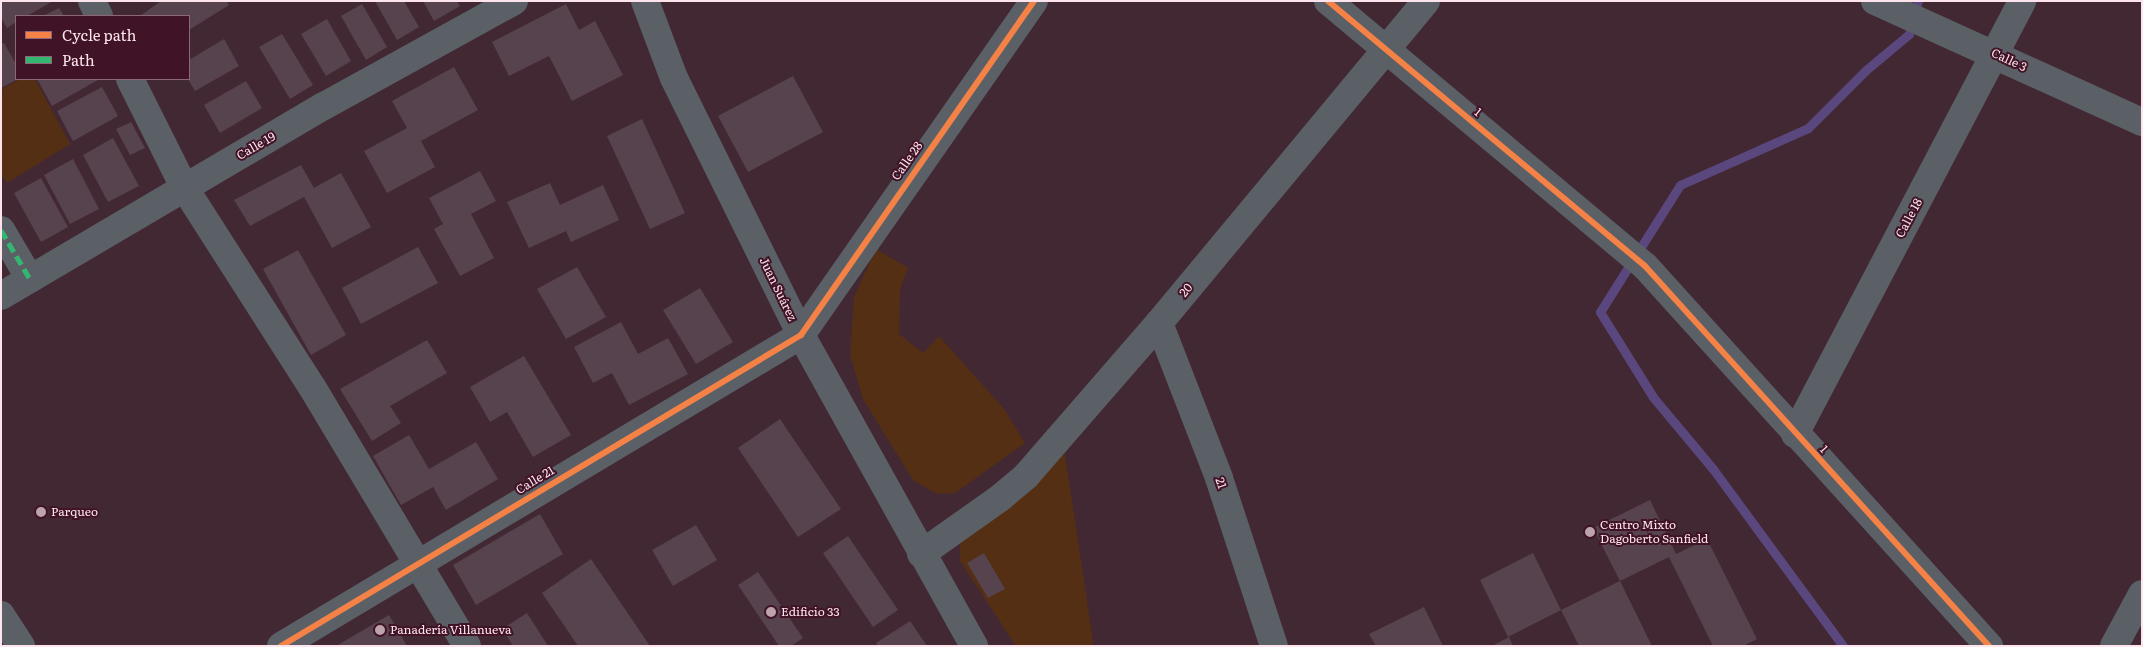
<!DOCTYPE html>
<html>
<head>
<meta charset="utf-8">
<style>
  body { margin:0 }
  #map { position:relative; width:2143px; height:647px; overflow:hidden; background:#422833; font-family:Literata,serif }
  div>[style] { position:absolute }
  .green>* { inset:0; background:#542f14 }
  .stream>* { height:9px; margin:-4.5px; padding:0 4.5px; transform-origin:4.5px; border-radius:4.5px; background:#5a477e }
  .building>* { inset:0; background:#57434d }
  .minor>* { height:28px; margin:-14px; padding:0 14px; transform-origin:14px; border-radius:14px; background:#5b5f66 }
  .quiet>* { height:5px; margin-top:-2.5px; transform-origin:0; background:repeating-linear-gradient(90deg,#33b770 0 10px,transparent 0 15px) }
  .cycleway>* { height:6px; margin:-3px; padding:0 3px; transform-origin:3px; border-radius:3px; background:#f48246 }
  .dots>* { width:14px; height:14px; translate:-50% -50%; box-sizing:border-box; border:2px solid #401327; border-radius:50% }
  span { translate:-50% -50%; white-space:nowrap; text-align:center; line-height:1.15; -webkit-text-stroke:4px #401327; paint-order:stroke }
  .street-label { font-size:12px; color:#fee5ed }
  .poi-label { font-size:12px; color:#fee5ed }
  .left { translate:0 -50%; text-align:left }
  .frame { position:absolute; inset:0; border:2px solid #fee5ed; pointer-events:none }
  .legend { position:absolute; left:15px; top:15px; width:175px; height:65px; box-sizing:border-box; background:#401327; border:1px solid #8c6776; margin:0; padding:6px 9px; list-style:none; font-size:15px; color:#fee5ed }
  .legend li { display:flex; align-items:center; gap:10px; height:25px }
  .legend b { width:25px; border:1px solid #8c6776 }
</style>
</head>
<body>
<div id="map">
  <div class="green">
    <div style="clip-path:polygon(20px 79px,35px 79px,70px 144px,7px 183px,1px 175px,1px 90px)"></div>
    <div style="clip-path:polygon(876px 249px,908px 268px,900px 289px,899px 334px,923px 353px,939px 336px,1004px 409px,1025px 443px,955px 493px,937px 494px,913px 480px,863px 399px,850px 355px,854px 297px)"></div>
    <div style="clip-path:polygon(1064px 448px,1093px 641px,1092px 646px,1016px 646px,960px 561px,960px 544px,966px 533px)"></div>
  </div>
  <div class="stream">
    <div style="left:1843px;top:646px;width:220px;rotate:-126.3deg"></div>
    <div style="left:1713px;top:469px;width:94px;rotate:-129.8deg"></div>
    <div style="left:1653px;top:397px;width:100px;rotate:-121.9deg"></div>
    <div style="left:1600px;top:312px;width:150px;rotate:-57.8deg"></div>
    <div style="left:1680px;top:185px;width:140px;rotate:-24deg"></div>
    <div style="left:1808px;top:128px;width:82px;rotate:-45deg"></div>
    <div style="left:1866px;top:70px;width:56px;rotate:-39.9deg"></div>
    <div style="left:1909px;top:34px;width:34px;rotate:-75deg"></div>
  </div>
  <div class="building">
    <div style="clip-path:polygon(1px 1px,53px 1px,27px 16px,16px 16px,16px 22px,7px 28px,1px 18px)"></div>
    <div style="clip-path:polygon(161px 1px,227px 1px,229px 5px,189px 30px,189px 16px,140px 16px)"></div>
    <div style="clip-path:polygon(375px 1px,404px 1px,419px 27px,397px 40px)"></div>
    <div style="clip-path:polygon(423px 1px,457px 1px,460px 6px,434px 21px)"></div>
    <div style="clip-path:polygon(362px 4px,387px 47px,366px 60px,341px 16px)"></div>
    <div style="clip-path:polygon(566px 4px,579px 30px,595px 21px,623px 75px,572px 101px,549px 56px,509px 76px,492px 42px)"></div>
    <div style="clip-path:polygon(59px 8px,64px 16px,43px 16px)"></div>
    <div style="clip-path:polygon(327px 19px,351px 61px,326px 76px,301px 34px)"></div>
    <div style="clip-path:polygon(282px 34px,313px 85px,290px 99px,259px 47px)"></div>
    <div style="clip-path:polygon(224px 39px,239px 66px,195px 91px,188px 79px,189px 60px)"></div>
    <div style="clip-path:polygon(4px 43px,16px 64px,16px 80px,1px 88px,1px 44px)"></div>
    <div style="clip-path:polygon(454px 67px,478px 110px,421px 141px,435px 167px,387px 193px,364px 151px,407px 128px,392px 101px)"></div>
    <div style="clip-path:polygon(793px 76px,823px 132px,748px 172px,718px 116px)"></div>
    <div style="clip-path:polygon(37px 79px,97px 79px,98px 80px,52px 106px)"></div>
    <div style="clip-path:polygon(246px 81px,262px 108px,220px 133px,204px 105px)"></div>
    <div style="clip-path:polygon(102px 87px,118px 116px,73px 141px,57px 111px)"></div>
    <div style="clip-path:polygon(642px 119px,685px 213px,650px 229px,607px 136px)"></div>
    <div style="clip-path:polygon(131px 122px,145px 148px,130px 155px,116px 129px)"></div>
    <div style="clip-path:polygon(113px 138px,139px 186px,108px 202px,83px 155px)"></div>
    <div style="clip-path:polygon(73px 159px,99px 209px,70px 224px,44px 175px)"></div>
    <div style="clip-path:polygon(301px 165px,314px 188px,341px 173px,371px 227px,332px 248px,304px 197px,250px 226px,234px 200px)"></div>
    <div style="clip-path:polygon(480px 171px,496px 201px,471px 214px,494px 258px,460px 276px,434px 229px,443px 224px,429px 198px)"></div>
    <div style="clip-path:polygon(41px 178px,68px 227px,41px 242px,14px 193px)"></div>
    <div style="clip-path:polygon(550px 183px,560px 205px,603px 185px,619px 220px,571px 242px,566px 231px,529px 248px,507px 202px)"></div>
    <div style="clip-path:polygon(418px 247px,438px 283px,361px 324px,342px 288px)"></div>
    <div style="clip-path:polygon(298px 250px,346px 335px,311px 355px,263px 269px)"></div>
    <div style="clip-path:polygon(577px 267px,606px 317px,566px 339px,537px 289px)"></div>
    <div style="clip-path:polygon(700px 288px,733px 342px,696px 364px,663px 310px)"></div>
    <div style="clip-path:polygon(621px 322px,638px 354px,668px 338px,688px 374px,629px 405px,612px 373px,593px 383px,574px 347px)"></div>
    <div style="clip-path:polygon(427px 340px,447px 373px,390px 406px,401px 423px,372px 441px,340px 389px)"></div>
    <div style="clip-path:polygon(524px 356px,571px 435px,533px 457px,507px 412px,490px 422px,470px 387px)"></div>
    <div style="clip-path:polygon(780px 419px,841px 509px,798px 537px,738px 448px)"></div>
    <div style="clip-path:polygon(409px 435px,429px 469px,476px 442px,498px 479px,446px 510px,433px 487px,401px 505px,373px 456px)"></div>
    <div style="clip-path:polygon(1650px 500px,1676px 554px,1707px 539px,1757px 639px,1743px 646px,1713px 646px,1669px 557px,1620px 581px,1593px 528px)"></div>
    <div style="clip-path:polygon(540px 514px,563px 554px,476px 605px,453px 565px)"></div>
    <div style="clip-path:polygon(696px 525px,717px 560px,673px 586px,652px 550px)"></div>
    <div style="clip-path:polygon(848px 536px,898px 610px,873px 627px,823px 553px)"></div>
    <div style="clip-path:polygon(984px 553px,1005px 589px,988px 598px,967px 563px)"></div>
    <div style="clip-path:polygon(1533px 553px,1561px 610px,1508px 637px,1480px 580px)"></div>
    <div style="clip-path:polygon(591px 559px,650px 646px,578px 646px,542px 593px)"></div>
    <div style="clip-path:polygon(758px 572px,803px 638px,791px 646px,779px 646px,738px 585px)"></div>
    <div style="clip-path:polygon(1620px 581px,1652px 646px,1579px 646px,1561px 610px)"></div>
    <div style="clip-path:polygon(1424px 607px,1443px 646px,1376px 646px,1369px 634px)"></div>
    <div style="clip-path:polygon(527px 613px,548px 646px,513px 646px,502px 629px)"></div>
    <div style="clip-path:polygon(389px 615px,407px 646px,336px 646px)"></div>
    <div style="clip-path:polygon(910px 621px,927px 646px,878px 646px,876px 643px)"></div>
    <div style="clip-path:polygon(1509px 637px,1513px 646px,1492px 646px)"></div>
  </div>
  <div class="minor">
    <div style="left:92px;top:1px;width:17px;rotate:65deg"></div>
    <div style="left:645px;top:1px;width:82px;rotate:69.4deg"></div>
    <div style="left:674px;top:78px;width:287px;rotate:63.7deg"></div>
    <div style="left:801px;top:335px;width:356px;rotate:60.9deg"></div>
    <div style="left:1328px;top:1px;width:413px;rotate:39.9deg"></div>
    <div style="left:1645px;top:266px;width:513px;rotate:47.85deg"></div>
    <div style="left:1875px;top:1px;width:293px;rotate:24.4deg"></div>
    <div style="left:130px;top:79px;width:121px;rotate:63.4deg"></div>
    <div style="left:184px;top:187px;width:237px;rotate:57.4deg"></div>
    <div style="left:312px;top:387px;width:302px;rotate:59.1deg"></div>
    <div style="left:1px;top:230px;width:57px;rotate:59.4deg"></div>
    <div style="left:1px;top:296px;width:375px;rotate:-30.5deg"></div>
    <div style="left:324px;top:106px;width:217px;rotate:-28.9deg"></div>
    <div style="left:1159px;top:323px;width:166px;rotate:68.8deg"></div>
    <div style="left:1219px;top:478px;width:177px;rotate:71.9deg"></div>
    <div style="left:1795px;top:434px;width:489px;rotate:-62.3deg"></div>
    <div style="left:921px;top:554px;width:97px;rotate:-35.3deg"></div>
    <div style="left:1000px;top:498px;width:34px;rotate:-40deg"></div>
    <div style="left:1026px;top:476px;width:203px;rotate:-49deg"></div>
    <div style="left:1159px;top:323px;width:418px;rotate:-50.3deg"></div>
    <div style="left:1px;top:615px;width:37px;rotate:57deg"></div>
    <div style="left:281px;top:646px;width:606px;rotate:-30.88deg"></div>
    <div style="left:801px;top:335px;width:407px;rotate:-55.1deg"></div>
    <div style="left:2114px;top:646px;width:59px;rotate:-61.7deg"></div>
  </div>
  <div class="quiet">
    <div style="left:1px;top:230px;width:57px;rotate:59.4deg"></div>
  </div>
  <div class="cycleway">
    <div style="left:1328px;top:1px;width:413px;rotate:39.9deg"></div>
    <div style="left:1645px;top:266px;width:513px;rotate:47.85deg"></div>
    <div style="left:281px;top:646px;width:606px;rotate:-30.88deg"></div>
    <div style="left:801px;top:335px;width:407px;rotate:-55.1deg"></div>
  </div>
  <div class="dots">
    <div style="left:41px;top:512px;background:#bca3ac"></div>
    <div style="left:1590px;top:532px;background:#bca3ac"></div>
    <div style="left:771px;top:612px;background:#bca3ac"></div>
    <div style="left:380px;top:630px;background:#bca3ac"></div>
  </div>
  <div class="street-label">
    <span style="left:2009px;top:60px;rotate:25deg">Calle 3</span>
    <span style="left:1478px;top:112px;rotate:39deg">1</span>
    <span style="left:256px;top:146px;rotate:-30deg">Calle 19</span>
    <span style="left:907px;top:161px;rotate:-55deg">Calle 28</span>
    <span style="left:1909px;top:218px;rotate:-62deg">Calle 18</span>
    <span style="left:778px;top:289px;rotate:64deg">Juan Suárez</span>
    <span style="left:1186px;top:290px;rotate:-50deg">20</span>
    <span style="left:1824px;top:449px;rotate:48deg">1</span>
    <span style="left:535px;top:480px;rotate:-31deg">Calle 21</span>
    <span style="left:1221px;top:483px;rotate:71deg">21</span>
  </div>
  <div class="poi-label">
    <span class="left" style="left:51px;top:512px">Parqueo</span>
    <span class="left" style="left:1600px;top:532px">Centro Mixto<br>Dagoberto Sanfield</span>
    <span class="left" style="left:781px;top:612px">Edificio 33</span>
    <span class="left" style="left:390px;top:630px">Panadería Villanueva</span>
  </div>
  <div class="frame"></div>
  <ul class="legend">
  <li><b style="height:6px;background:#f48246"></b>Cycle path</li>
  <li><b style="height:6px;background:#33b770"></b>Path</li>
  </ul>
</div>
</body>
</html>
